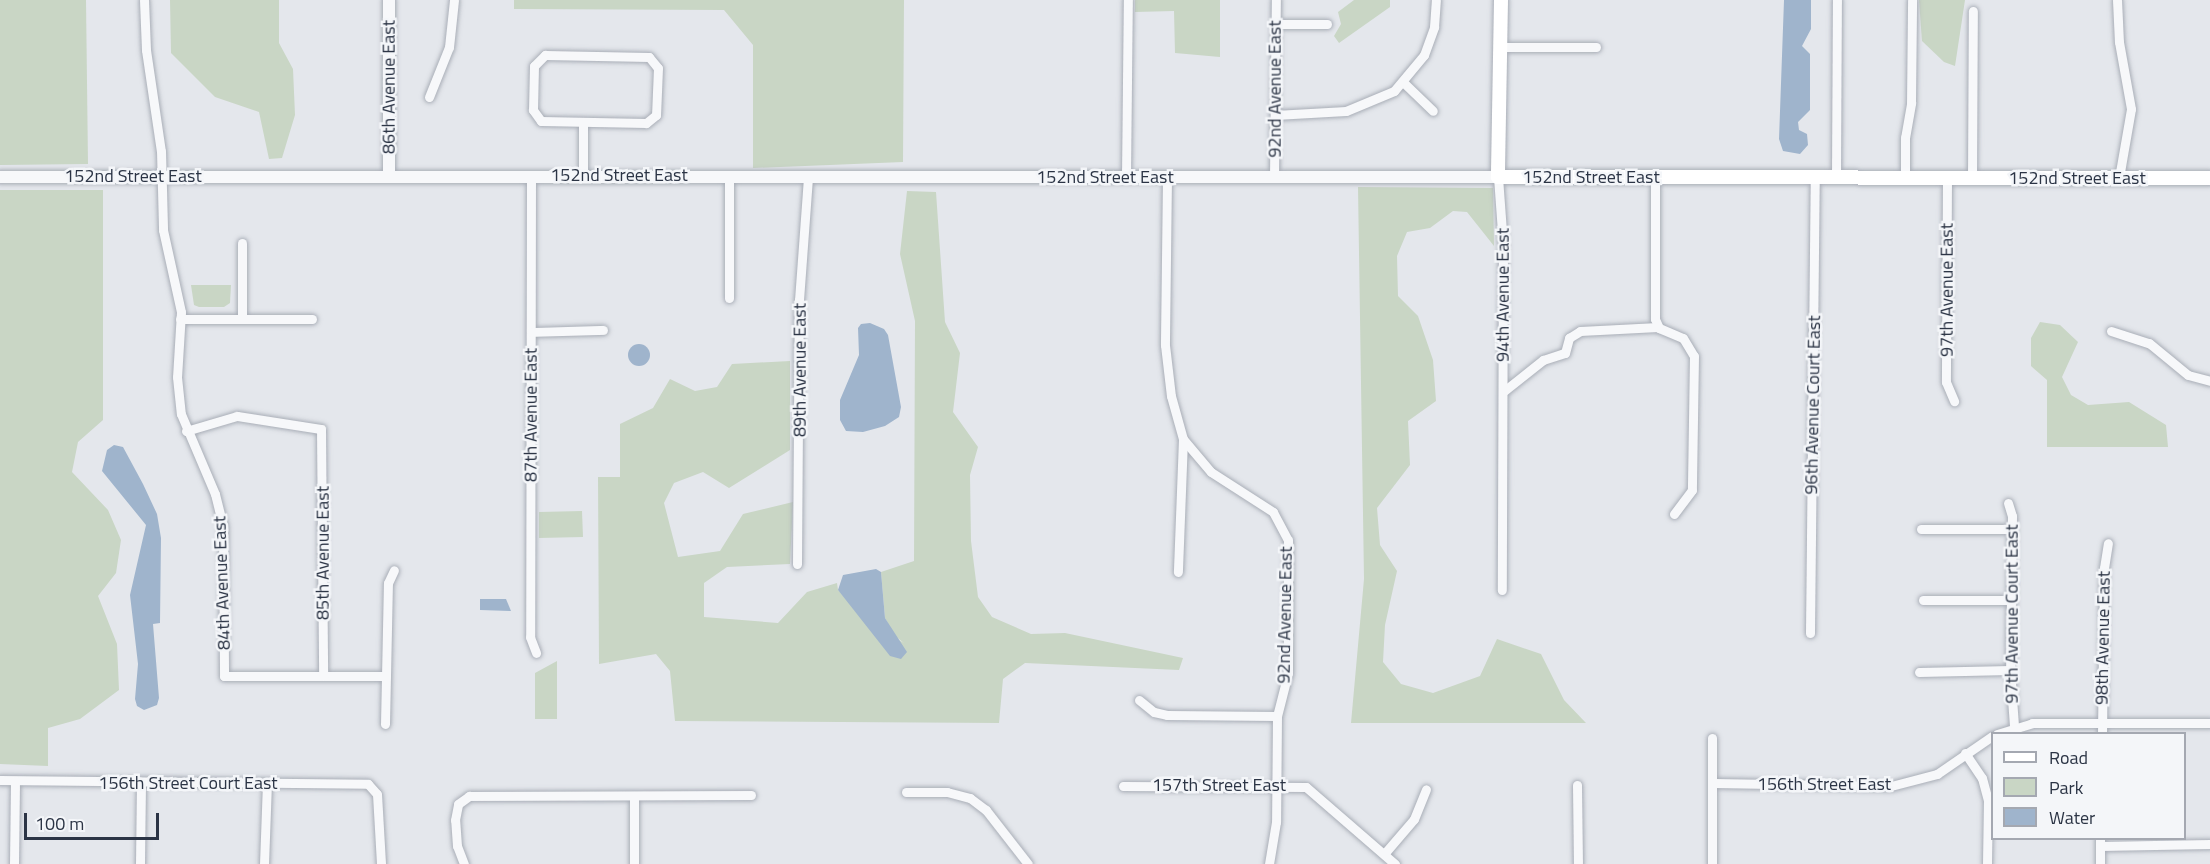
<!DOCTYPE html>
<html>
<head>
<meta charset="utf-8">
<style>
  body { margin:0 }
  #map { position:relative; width:2210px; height:864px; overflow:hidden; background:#e4e7ec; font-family:"Titillium Web",sans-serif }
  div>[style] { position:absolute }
  .green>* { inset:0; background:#c9d6c5 }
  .water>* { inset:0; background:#9fb4cc }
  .round { border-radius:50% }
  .roads { filter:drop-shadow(0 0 2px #a9aeb7) drop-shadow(0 0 2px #a9aeb7) }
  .minor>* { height:9px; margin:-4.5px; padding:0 4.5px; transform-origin:4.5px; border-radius:4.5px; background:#f7f8fa }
  .tertiary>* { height:12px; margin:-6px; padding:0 6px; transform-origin:6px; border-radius:6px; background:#f7f8fa }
  .secondary>* { height:14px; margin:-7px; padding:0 7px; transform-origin:7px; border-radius:7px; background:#fff }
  span { translate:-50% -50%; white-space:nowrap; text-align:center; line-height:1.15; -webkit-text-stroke:5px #f4f6f9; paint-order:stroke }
  .street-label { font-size:18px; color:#2b3445 }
  .legend { position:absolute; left:1991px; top:732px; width:195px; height:108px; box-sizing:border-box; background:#f4f6f9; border:2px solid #a4a8b1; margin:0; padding:8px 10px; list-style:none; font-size:18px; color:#2b3445 }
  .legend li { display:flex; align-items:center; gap:12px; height:30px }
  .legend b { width:30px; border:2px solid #a4a8b1 }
  .scale { position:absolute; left:24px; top:813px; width:135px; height:27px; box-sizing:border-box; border:3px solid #2b3445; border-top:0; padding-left:8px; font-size:18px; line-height:21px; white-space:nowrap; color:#2b3445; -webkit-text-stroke:4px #f4f6f9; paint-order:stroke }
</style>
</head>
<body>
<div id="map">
  <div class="green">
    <div style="clip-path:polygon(0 0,86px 0,88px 164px,0 165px)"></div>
    <div style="clip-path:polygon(170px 0,279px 0,279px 43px,293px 69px,295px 115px,282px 158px,269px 159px,259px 112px,215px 97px,171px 53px)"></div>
    <div style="clip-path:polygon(514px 0,904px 0,903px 162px,753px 168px,753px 45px,724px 10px,514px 9px)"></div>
    <div style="clip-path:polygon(1135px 0,1220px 0,1220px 57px,1175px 53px,1174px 11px,1135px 12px)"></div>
    <div style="clip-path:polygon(1354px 0,1390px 0,1390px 7px,1339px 43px,1334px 36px,1341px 24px,1338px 12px)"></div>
    <div style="clip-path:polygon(1919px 0,1965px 0,1955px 66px,1944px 62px,1922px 41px)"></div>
    <div style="clip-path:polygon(1358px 187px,1493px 188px,1494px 246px,1467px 212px,1453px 211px,1430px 228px,1407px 232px,1397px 256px,1398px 296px,1418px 316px,1433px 360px,1436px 401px,1408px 421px,1410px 465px,1377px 508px,1380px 545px,1397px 571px,1385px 625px,1383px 662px,1401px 684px,1433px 693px,1480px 676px,1497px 639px,1541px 654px,1564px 700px,1586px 723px,1351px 723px,1364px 579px)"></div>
    <div style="clip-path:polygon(0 190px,103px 190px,103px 420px,78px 442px,72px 472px,108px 510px,121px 540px,116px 573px,98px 596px,117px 644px,119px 690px,80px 719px,48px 728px,48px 766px,0 764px)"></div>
    <div style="clip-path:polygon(907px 191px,936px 192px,945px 322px,960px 353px,953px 412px,978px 447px,970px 475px,971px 541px,978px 597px,992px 617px,1031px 634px,1065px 633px,1183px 658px,1179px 670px,1025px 663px,1003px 679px,999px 723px,675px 721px,670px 671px,656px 654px,599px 664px,598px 477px,620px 477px,620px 424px,653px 408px,670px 379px,695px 391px,717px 387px,732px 364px,790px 361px,790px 450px,729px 488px,703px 472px,674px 483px,664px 503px,678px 557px,720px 551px,743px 514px,793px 502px,790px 564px,727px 567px,704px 583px,704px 617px,778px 623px,807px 592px,837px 583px,838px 590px,866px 621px,904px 643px,895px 636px,885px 618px,881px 572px,914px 561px,915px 321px,900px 254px)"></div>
    <div style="clip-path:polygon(191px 285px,231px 285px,230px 303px,224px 307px,199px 307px,194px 305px)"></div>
    <div style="clip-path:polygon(2040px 322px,2060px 325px,2078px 342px,2062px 377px,2071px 395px,2088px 405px,2129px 402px,2166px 425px,2168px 447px,2047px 447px,2047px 380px,2031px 366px,2031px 338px)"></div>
    <div style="clip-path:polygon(582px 511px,583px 537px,539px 538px,539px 512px)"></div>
    <div style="clip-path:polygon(557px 661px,557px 719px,535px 719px,535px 673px)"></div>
  </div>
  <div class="water">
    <div style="clip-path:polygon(1784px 0,1811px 0,1811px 29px,1802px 46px,1810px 54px,1810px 110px,1798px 122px,1799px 130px,1807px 134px,1808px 145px,1800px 154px,1783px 151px,1779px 139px)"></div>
    <div style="clip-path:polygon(870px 323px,884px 329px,888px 335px,901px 407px,899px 417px,885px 426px,863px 432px,846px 431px,840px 420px,840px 400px,859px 355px,858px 328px,861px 324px)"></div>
    <div class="round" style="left:628px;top:344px;width:22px;height:22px"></div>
    <div style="clip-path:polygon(114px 445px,123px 447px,143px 484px,157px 514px,161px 538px,160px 623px,153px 624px,159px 698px,157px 705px,144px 710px,137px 706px,135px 699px,138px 664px,130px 595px,146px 525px,102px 471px,107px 450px)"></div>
    <div style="clip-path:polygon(876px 569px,881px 572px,885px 618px,907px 652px,901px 659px,890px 656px,838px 590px,843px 575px)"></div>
    <div style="clip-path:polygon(480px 599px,506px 599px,511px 611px,480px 610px)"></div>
  </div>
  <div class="roads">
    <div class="minor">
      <div style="left:144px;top:0;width:50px;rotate:87.7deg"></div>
      <div style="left:146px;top:50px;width:102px;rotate:81.6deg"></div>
      <div style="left:161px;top:151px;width:79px;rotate:88.5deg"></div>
      <div style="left:163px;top:230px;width:84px;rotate:77.6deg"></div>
      <div style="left:181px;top:312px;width:65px;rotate:93.5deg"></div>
      <div style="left:177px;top:377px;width:37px;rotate:84deg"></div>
      <div style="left:181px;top:414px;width:87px;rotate:67deg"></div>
      <div style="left:215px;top:494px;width:32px;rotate:76deg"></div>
      <div style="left:223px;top:525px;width:151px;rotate:89.6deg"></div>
      <div style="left:224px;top:676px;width:162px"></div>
      <div style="left:2117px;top:0;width:42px;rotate:87.3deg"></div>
      <div style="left:2119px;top:42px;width:68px;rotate:79.8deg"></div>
      <div style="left:2131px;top:109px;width:70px;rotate:99.9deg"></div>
      <div style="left:1275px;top:24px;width:52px"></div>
      <div style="left:1501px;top:47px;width:95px"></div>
      <div style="left:545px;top:55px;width:104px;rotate:1.1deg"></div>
      <div style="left:649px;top:57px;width:14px;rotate:51deg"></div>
      <div style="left:658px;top:68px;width:47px;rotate:92.4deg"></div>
      <div style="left:656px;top:115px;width:13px;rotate:141deg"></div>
      <div style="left:646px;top:123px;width:105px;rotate:-178.9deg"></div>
      <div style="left:541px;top:121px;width:14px;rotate:-126deg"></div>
      <div style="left:533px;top:110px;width:44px;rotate:-88.7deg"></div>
      <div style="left:534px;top:66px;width:16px;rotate:-45deg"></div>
      <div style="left:1404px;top:83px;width:40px;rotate:44deg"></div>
      <div style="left:429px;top:97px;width:54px;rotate:-68.2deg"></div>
      <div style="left:449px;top:47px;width:47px;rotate:-83.9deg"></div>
      <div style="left:1275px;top:115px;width:71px;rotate:-3.2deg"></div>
      <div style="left:1346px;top:111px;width:52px;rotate:-22.6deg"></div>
      <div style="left:1394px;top:91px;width:47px;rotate:-50.2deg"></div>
      <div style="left:1424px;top:55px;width:30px;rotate:-70deg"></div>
      <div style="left:1434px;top:27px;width:27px;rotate:-86deg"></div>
      <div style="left:531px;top:175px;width:462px;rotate:90.1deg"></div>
      <div style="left:530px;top:637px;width:17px;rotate:69deg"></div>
      <div style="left:583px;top:175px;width:52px;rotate:-90deg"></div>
      <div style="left:1126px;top:177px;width:177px;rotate:-89.4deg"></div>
      <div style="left:1167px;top:177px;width:168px;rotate:90.7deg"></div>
      <div style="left:1165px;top:345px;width:51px;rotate:83.3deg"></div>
      <div style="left:1171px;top:396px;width:45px;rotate:74.4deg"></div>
      <div style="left:1183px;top:439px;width:133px;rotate:92.2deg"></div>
      <div style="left:1498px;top:177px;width:68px;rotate:85.8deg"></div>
      <div style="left:1503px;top:245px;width:345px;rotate:90.2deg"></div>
      <div style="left:1655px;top:177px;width:142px;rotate:90deg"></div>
      <div style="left:1655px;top:319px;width:10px;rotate:66deg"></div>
      <div style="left:1659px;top:328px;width:26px;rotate:23deg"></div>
      <div style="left:1683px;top:338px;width:21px;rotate:59deg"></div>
      <div style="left:1694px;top:356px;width:134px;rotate:90.9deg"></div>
      <div style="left:1692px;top:490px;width:30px;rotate:127deg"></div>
      <div style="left:1836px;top:177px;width:177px;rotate:-89.7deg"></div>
      <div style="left:1274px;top:178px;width:178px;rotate:-89.4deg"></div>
      <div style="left:1905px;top:178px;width:40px;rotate:-90deg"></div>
      <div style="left:1905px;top:138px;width:36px;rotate:-80deg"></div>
      <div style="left:1911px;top:103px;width:103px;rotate:-89.4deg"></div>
      <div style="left:1947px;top:178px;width:204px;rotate:90.3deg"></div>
      <div style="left:1946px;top:382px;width:21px;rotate:67deg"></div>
      <div style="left:1972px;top:178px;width:167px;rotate:-89.7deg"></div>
      <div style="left:729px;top:298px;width:122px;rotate:-90deg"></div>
      <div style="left:180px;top:319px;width:132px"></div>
      <div style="left:242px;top:319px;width:76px;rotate:-90deg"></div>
      <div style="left:2111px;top:331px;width:40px;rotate:18deg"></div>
      <div style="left:2149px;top:343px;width:50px;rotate:39.4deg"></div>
      <div style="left:2188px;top:375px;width:23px;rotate:15deg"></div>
      <div style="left:531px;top:332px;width:72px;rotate:-1.6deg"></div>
      <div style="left:1504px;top:391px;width:50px;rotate:-38.5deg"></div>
      <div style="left:1543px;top:360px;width:23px;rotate:-18deg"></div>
      <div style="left:1565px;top:353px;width:16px;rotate:-75deg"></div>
      <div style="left:1569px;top:338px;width:13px;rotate:-32deg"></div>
      <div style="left:1580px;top:331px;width:78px;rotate:-2.9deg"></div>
      <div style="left:186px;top:431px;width:53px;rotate:-16.4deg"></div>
      <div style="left:237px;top:416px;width:85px;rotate:8.8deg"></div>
      <div style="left:321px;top:429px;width:247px;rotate:89.5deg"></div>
      <div style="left:1183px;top:439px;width:43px;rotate:49.7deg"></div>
      <div style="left:1211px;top:472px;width:74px;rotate:32.8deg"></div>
      <div style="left:1273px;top:512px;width:32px;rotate:62deg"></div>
      <div style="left:1288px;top:540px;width:133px;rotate:90deg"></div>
      <div style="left:1288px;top:673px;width:44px;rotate:104.3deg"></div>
      <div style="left:1277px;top:716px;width:106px;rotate:90.5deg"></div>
      <div style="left:1276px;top:822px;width:43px;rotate:99.5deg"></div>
      <div style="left:2008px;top:503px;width:14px;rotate:73deg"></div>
      <div style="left:2012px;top:516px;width:154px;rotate:90.7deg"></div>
      <div style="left:2010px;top:670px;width:56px;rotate:85.9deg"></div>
      <div style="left:1921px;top:529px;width:90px"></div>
      <div style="left:797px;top:564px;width:264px;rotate:-89.6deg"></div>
      <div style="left:799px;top:300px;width:124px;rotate:-85.8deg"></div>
      <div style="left:1923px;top:600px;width:87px"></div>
      <div style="left:1810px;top:633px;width:456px;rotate:-89.4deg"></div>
      <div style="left:1919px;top:672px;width:91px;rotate:-1.3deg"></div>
      <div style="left:1139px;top:700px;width:19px;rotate:39deg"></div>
      <div style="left:1154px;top:712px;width:13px;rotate:13deg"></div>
      <div style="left:1167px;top:715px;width:110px;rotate:0.5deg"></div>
      <div style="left:385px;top:724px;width:141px;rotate:-88.8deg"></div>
      <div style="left:388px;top:583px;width:14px;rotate:-65deg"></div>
      <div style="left:1997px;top:734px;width:37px;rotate:-17deg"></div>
      <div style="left:2032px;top:723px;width:178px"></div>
      <div style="left:2102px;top:734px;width:166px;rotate:-89.3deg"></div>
      <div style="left:2104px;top:568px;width:25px;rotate:-81deg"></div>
      <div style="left:1712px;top:738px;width:126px;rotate:90deg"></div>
      <div style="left:1965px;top:753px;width:30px;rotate:56deg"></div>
      <div style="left:1982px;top:778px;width:23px;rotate:75deg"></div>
      <div style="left:1988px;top:800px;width:64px;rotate:90.9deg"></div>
      <div style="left:0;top:780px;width:368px;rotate:0.6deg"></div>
      <div style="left:368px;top:784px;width:13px;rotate:48deg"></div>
      <div style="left:377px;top:794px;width:70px;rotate:86.7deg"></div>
      <div style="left:1714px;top:783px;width:177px;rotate:1deg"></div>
      <div style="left:1891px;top:786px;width:48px;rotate:-14.6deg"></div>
      <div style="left:1937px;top:774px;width:67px;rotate:-34.6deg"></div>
      <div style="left:1577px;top:785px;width:79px;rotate:89.3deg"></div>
      <div style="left:1123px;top:786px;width:183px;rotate:0.3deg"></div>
      <div style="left:1306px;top:787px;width:118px;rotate:40.9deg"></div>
      <div style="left:906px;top:792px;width:41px"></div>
      <div style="left:947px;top:792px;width:24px;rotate:15deg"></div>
      <div style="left:970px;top:798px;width:20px;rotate:37deg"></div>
      <div style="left:986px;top:810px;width:68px;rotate:52.1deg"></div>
      <div style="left:634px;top:796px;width:68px;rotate:90deg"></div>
      <div style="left:2100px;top:846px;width:110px;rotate:-1deg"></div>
      <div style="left:1384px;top:854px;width:46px;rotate:-49.4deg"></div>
      <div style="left:1414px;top:819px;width:32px;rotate:-68deg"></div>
      <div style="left:14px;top:864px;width:83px;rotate:-89.3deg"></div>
      <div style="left:140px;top:864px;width:81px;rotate:-89.3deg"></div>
      <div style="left:264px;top:864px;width:81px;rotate:-87.9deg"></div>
      <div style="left:464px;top:864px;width:19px;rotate:-111deg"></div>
      <div style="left:457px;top:846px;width:26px;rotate:-94deg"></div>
      <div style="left:455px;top:820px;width:16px;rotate:-79deg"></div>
      <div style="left:458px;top:804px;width:14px;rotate:-36deg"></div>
      <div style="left:469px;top:796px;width:282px;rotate:-0.2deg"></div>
      <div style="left:2100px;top:864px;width:26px;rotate:-90deg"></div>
    </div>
    <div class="tertiary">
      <div style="left:389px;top:174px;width:174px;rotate:-90deg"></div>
      <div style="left:0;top:177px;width:1498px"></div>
    </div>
    <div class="secondary">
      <div style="left:1501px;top:0;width:177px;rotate:91deg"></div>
      <div style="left:1498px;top:177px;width:712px;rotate:0.08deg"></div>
    </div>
  </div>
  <div class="street-label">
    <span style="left:389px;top:87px;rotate:-90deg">86th Avenue East</span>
    <span style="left:1275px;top:89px;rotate:-90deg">92nd Avenue East</span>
    <span style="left:619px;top:175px">152nd Street East</span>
    <span style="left:133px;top:176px">152nd Street East</span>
    <span style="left:1105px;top:177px">152nd Street East</span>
    <span style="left:1591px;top:177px">152nd Street East</span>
    <span style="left:2077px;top:178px">152nd Street East</span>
    <span style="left:1947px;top:290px;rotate:-90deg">97th Avenue East</span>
    <span style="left:1503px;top:295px;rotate:-90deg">94th Avenue East</span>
    <span style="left:800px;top:370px;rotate:-90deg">89th Avenue East</span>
    <span style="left:1813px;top:405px;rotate:-89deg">96th Avenue Court East</span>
    <span style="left:531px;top:415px;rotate:-90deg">87th Avenue East</span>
    <span style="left:323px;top:553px;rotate:-90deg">85th Avenue East</span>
    <span style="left:222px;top:583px;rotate:-92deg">84th Avenue East</span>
    <span style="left:2012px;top:614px;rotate:-90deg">97th Avenue Court East</span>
    <span style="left:1285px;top:615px;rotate:-89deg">92nd Avenue East</span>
    <span style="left:2103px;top:638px;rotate:-89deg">98th Avenue East</span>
    <span style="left:188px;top:783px">156th Street Court East</span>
    <span style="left:1824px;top:784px">156th Street East</span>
    <span style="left:1219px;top:785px">157th Street East</span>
  </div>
  <ul class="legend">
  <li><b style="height:8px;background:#fff"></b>Road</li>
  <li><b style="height:16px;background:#c9d6c5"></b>Park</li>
  <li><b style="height:16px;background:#9fb4cc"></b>Water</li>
  </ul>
  <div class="scale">100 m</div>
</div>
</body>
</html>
